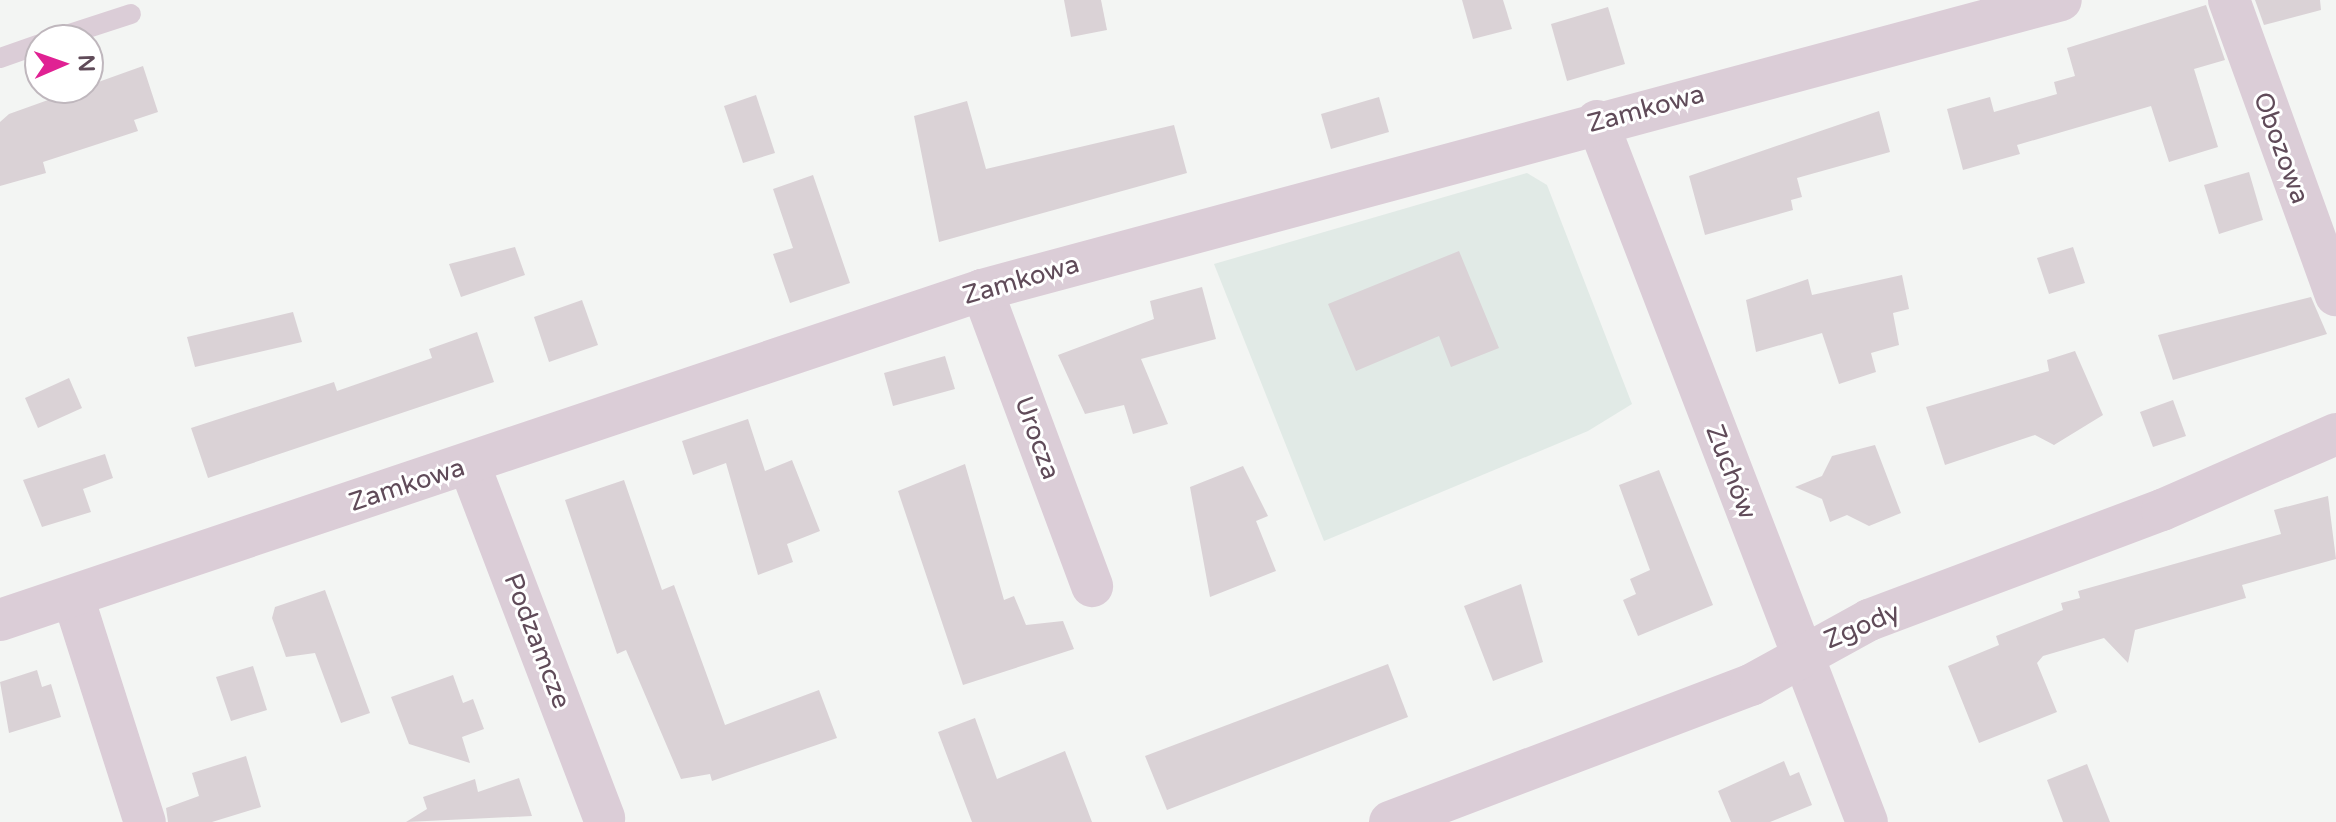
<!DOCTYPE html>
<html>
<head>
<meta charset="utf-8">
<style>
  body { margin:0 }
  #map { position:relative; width:2336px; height:822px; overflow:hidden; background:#f3f5f3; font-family:"Varela Round",sans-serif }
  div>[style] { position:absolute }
  .commercial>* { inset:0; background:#e1eae6 }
  .building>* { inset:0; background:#dad2d6 }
  .service>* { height:20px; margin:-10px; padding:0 10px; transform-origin:10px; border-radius:10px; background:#dbcdd7 }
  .minor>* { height:42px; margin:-21px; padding:0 21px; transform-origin:21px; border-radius:21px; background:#dbcdd7 }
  span { translate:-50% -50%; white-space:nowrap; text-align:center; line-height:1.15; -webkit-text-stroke:6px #fff; paint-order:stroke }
  .street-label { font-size:26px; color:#604b59 }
  .north { position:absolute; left:24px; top:24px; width:80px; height:80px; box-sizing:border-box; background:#fff; border:2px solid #bfb7bd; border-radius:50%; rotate:88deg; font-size:22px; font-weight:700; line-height:32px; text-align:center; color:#604b59 }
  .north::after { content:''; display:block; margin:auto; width:28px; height:36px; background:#e02193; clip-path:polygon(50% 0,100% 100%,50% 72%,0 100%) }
</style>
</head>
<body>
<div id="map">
  <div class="commercial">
    <div style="clip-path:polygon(1527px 173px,1547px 185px,1632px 404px,1588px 431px,1324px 541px,1214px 264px)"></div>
  </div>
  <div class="building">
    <div style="clip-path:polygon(1064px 0,1101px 0,1107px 30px,1071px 37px)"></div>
    <div style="clip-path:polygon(1462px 0,1503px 0,1512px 29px,1473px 39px)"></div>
    <div style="clip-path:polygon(2255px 0,2320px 0,2321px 10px,2264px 25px)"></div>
    <div style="clip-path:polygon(2206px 5px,2225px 60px,2194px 69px,2218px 147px,2169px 162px,2151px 106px,2017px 145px,2020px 154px,1963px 170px,1947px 109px,1990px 97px,1994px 112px,2057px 94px,2054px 82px,2075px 76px,2067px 48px)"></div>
    <div style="clip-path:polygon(1608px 7px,1625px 64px,1567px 81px,1551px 24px)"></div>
    <div style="clip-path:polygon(143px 66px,158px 112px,134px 120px,138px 131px,43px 162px,46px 173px,0 186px,0 122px,9px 114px)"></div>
    <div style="clip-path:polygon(756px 95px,775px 153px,743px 163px,724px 106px)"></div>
    <div style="clip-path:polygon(1379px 97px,1389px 132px,1331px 149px,1321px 114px)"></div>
    <div style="clip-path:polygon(967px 101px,986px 169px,1174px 125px,1187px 173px,939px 242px,914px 116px)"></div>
    <div style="clip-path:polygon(1879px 111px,1890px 152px,1797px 178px,1802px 197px,1791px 200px,1793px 210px,1705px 235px,1689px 176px)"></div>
    <div style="clip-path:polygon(2249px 172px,2263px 220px,2219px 234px,2204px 185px)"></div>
    <div style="clip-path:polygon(813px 175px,850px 283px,790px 303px,773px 254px,793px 248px,773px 189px)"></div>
    <div style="clip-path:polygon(515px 247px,525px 275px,461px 297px,449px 264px)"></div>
    <div style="clip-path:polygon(2073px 247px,2085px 283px,2049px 294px,2037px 258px)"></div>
    <div style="clip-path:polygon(1459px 251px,1499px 348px,1451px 367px,1439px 336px,1356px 371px,1328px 304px)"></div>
    <div style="clip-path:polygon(1902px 275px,1909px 309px,1893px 313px,1899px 345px,1871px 353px,1876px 372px,1839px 384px,1822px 333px,1756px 352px,1746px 300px,1808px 279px,1812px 295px)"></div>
    <div style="clip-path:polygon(1202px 287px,1216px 339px,1141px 359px,1168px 424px,1133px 434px,1124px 405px,1085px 414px,1058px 355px,1154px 319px,1150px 301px)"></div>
    <div style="clip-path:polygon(2311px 297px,2327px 334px,2173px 380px,2158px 335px)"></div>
    <div style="clip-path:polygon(582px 300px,598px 345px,549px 362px,534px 317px)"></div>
    <div style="clip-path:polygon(293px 312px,302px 342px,195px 367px,187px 337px)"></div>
    <div style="clip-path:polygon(477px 332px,494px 382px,208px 478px,191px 428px,334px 382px,337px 391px,432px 358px,429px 349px)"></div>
    <div style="clip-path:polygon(2075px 351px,2103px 415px,2054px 445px,2035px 435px,1945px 465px,1926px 407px,2049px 371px,2047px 360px)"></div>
    <div style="clip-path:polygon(945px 356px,955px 389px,893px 406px,884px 373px)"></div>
    <div style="clip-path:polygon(69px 378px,82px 408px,38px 428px,25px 398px)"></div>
    <div style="clip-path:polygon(2173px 400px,2186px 436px,2153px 447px,2140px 412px)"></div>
    <div style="clip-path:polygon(748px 419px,765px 471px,792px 460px,820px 531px,787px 544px,793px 562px,758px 575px,726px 463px,693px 475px,682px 441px)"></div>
    <div style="clip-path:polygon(1875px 445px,1901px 513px,1869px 526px,1847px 515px,1830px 522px,1822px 499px,1795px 487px,1822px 476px,1832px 456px)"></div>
    <div style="clip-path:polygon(105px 454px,113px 478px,83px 489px,91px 512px,42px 527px,23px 480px)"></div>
    <div style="clip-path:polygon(965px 464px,1004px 600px,1014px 596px,1026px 625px,1063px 621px,1074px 649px,963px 685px,898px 491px)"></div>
    <div style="clip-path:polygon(1243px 466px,1268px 516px,1256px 521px,1276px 571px,1210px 597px,1190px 487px)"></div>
    <div style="clip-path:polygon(1659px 470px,1713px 605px,1638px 636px,1623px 600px,1636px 594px,1630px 579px,1650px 570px,1619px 485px)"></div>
    <div style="clip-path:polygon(624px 480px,662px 590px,674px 585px,725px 725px,819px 690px,837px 738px,712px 781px,710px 774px,681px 779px,626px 650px,617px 654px,565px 500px)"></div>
    <div style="clip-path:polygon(2328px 496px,2336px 559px,2242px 585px,2246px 598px,2135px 630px,2128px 663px,2104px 638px,2043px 656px,2037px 663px,2057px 712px,1979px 743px,1948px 666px,1999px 645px,1996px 636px,2063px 610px,2061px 603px,2080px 598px,2078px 591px,2281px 534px,2274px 510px)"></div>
    <div style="clip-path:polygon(1521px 584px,1543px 662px,1493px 681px,1464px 606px)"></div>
    <div style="clip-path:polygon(325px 590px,370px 713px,341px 723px,315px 653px,286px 657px,272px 618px,275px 607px)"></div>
    <div style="clip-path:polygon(1388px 664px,1408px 717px,1167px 810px,1145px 756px)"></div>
    <div style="clip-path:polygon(253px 666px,267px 710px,231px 721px,216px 677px)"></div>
    <div style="clip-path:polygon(37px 670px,42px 687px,51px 684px,61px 717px,9px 733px,0 682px)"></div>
    <div style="clip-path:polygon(453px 675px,463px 703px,473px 699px,484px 729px,462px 737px,470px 763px,409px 744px,391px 697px)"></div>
    <div style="clip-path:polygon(975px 718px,997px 779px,1065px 751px,1092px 822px,972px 822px,938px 732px)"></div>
    <div style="clip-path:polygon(246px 756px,261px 807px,212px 822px,168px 822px,166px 808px,199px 796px,192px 773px)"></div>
    <div style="clip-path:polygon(1784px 761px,1790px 776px,1799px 772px,1812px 805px,1770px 822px,1731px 822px,1718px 791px)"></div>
    <div style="clip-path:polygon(2087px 764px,2110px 822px,2063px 822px,2047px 780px)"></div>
    <div style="clip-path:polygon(519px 778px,532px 816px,406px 822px,427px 809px,423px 797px,475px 779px,478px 792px)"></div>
  </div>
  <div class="service">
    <div style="left:51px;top:40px;width:84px;rotate:-18deg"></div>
    <div style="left:0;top:58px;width:42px;rotate:-19.3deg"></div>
  </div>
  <div class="minor">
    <div style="left:2229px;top:0;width:314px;rotate:70.1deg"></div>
    <div style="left:1597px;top:121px;width:751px;rotate:68.94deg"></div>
    <div style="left:982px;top:290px;width:316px;rotate:69.6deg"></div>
    <div style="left:469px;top:464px;width:379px;rotate:69.1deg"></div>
    <div style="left:73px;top:597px;width:236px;rotate:72.3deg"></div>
    <div style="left:0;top:620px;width:1036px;rotate:-18.57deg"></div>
    <div style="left:982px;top:290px;width:1117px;rotate:-15.04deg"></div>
    <div style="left:1390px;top:822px;width:386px;rotate:-20.8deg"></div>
    <div style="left:1751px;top:685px;width:135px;rotate:-28.8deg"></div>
    <div style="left:1869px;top:620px;width:313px;rotate:-20.6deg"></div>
    <div style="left:2162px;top:510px;width:190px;rotate:-23.6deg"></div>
  </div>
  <div class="street-label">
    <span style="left:1646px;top:109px;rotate:-15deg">Zamkowa</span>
    <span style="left:2281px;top:148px;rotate:70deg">Obozowa</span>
    <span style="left:1021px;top:280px;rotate:-16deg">Zamkowa</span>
    <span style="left:1037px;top:438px;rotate:70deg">Urocza</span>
    <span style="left:1731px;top:472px;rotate:69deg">Zuchów</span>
    <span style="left:407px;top:485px;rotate:-18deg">Zamkowa</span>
    <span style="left:1862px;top:626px;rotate:-23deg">Zgody</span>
    <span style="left:537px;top:641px;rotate:69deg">Podzamcze</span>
  </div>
  <div class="north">N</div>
</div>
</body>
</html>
